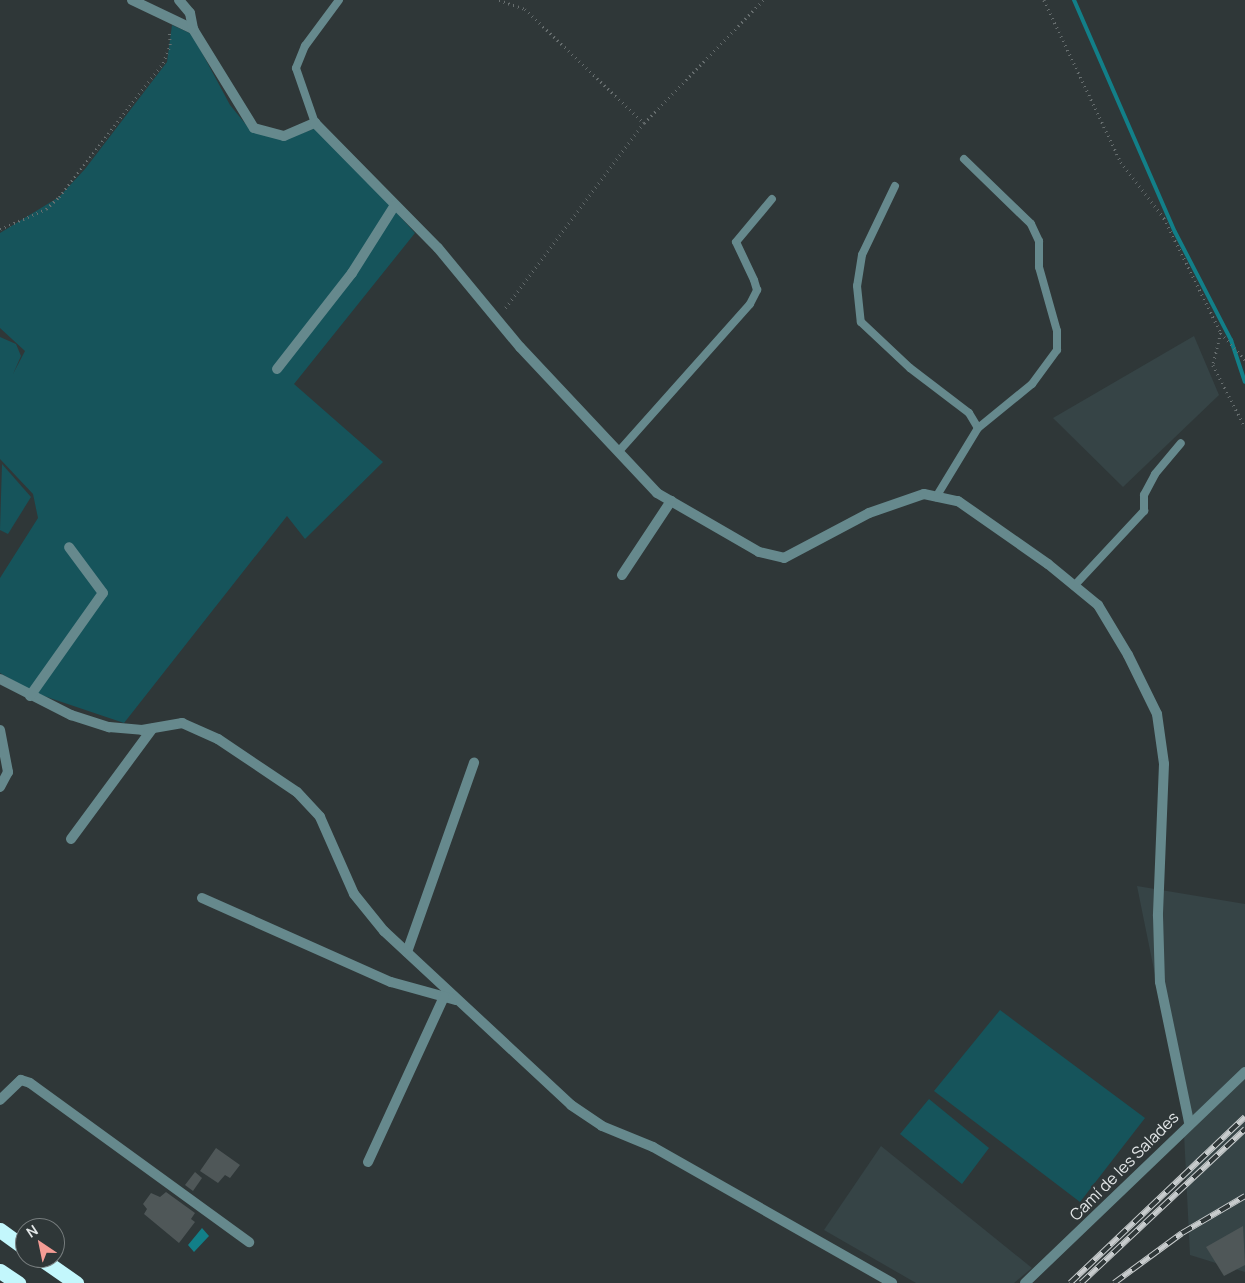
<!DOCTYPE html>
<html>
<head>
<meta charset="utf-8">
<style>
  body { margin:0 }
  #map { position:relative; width:1245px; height:1283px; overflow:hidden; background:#2f3738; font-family:Manrope,sans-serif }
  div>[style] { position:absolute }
  .built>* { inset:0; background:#364446 }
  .green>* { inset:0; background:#16545b }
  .forest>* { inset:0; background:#127f88 }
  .stream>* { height:4px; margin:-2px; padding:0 2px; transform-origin:2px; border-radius:2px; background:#127f88 }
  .building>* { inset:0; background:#4f5758 }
  .path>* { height:2.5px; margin-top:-1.25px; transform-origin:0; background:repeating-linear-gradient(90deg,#676e6f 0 1px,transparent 0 5px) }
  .service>* { height:8px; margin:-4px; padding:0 4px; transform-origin:4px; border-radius:4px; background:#66898d }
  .minor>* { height:10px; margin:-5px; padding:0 5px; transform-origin:5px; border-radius:5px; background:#66898d }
  .motorway>* { height:15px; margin:-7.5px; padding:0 7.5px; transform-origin:7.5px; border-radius:7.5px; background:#c3f7fc }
  .rail>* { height:5.5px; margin-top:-2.75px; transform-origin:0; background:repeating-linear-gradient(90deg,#2f3738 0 11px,#c8cccd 0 22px); box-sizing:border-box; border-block:1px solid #c8cccd }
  span { translate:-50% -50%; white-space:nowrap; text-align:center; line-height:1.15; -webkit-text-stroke:4.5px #2f3738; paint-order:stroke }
  .street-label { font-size:16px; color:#e3e7e8 }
  .north { position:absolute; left:15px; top:1218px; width:50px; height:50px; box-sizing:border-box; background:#2f3738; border:1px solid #777d7e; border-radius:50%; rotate:326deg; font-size:14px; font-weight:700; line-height:20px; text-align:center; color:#e3e7e8 }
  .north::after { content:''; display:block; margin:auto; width:18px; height:22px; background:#f59c95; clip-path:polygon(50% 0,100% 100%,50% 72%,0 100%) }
</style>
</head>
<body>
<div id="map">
  <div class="built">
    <div style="clip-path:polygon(1194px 336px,1219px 395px,1123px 487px,1053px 418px)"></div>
    <div style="clip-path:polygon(1137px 886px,1245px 904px,1245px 1272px,1190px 1255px,1183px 1113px)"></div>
    <div style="clip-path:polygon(881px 1146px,1032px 1268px,1014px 1283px,916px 1283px,824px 1230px)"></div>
  </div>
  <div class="green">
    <div style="clip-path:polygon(172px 25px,192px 34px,230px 105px,248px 127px,283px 140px,319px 127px,415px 233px,294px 384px,383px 462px,305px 539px,287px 516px,124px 723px,35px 693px,0 673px,0 578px,38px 518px,33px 494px,0 459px,0 337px,16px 344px,21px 356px,13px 374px,25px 351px,0 328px,0 233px,59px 197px,85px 169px,167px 62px)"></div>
    <div style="clip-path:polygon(2px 464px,31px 497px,8px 534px,0 530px)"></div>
    <div style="clip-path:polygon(1000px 1010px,1145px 1118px,1080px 1202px,934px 1091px)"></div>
    <div style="clip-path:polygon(929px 1099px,989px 1148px,962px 1184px,900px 1134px)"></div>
  </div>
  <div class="forest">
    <div style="clip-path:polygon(202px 1228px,209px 1236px,194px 1252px,188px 1245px)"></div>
  </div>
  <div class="stream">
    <div style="left:1074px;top:0;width:253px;rotate:66.5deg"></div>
    <div style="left:1175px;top:232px;width:122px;rotate:62.6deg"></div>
    <div style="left:1231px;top:340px;width:44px;rotate:71.6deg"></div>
  </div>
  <div class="building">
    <div style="clip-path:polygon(216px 1148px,240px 1165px,230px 1178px,225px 1175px,218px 1183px,200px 1171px)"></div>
    <div style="clip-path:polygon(195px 1172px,202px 1178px,193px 1191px,185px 1185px)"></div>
    <div style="clip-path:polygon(166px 1192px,195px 1213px,191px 1219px,195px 1222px,179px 1243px,144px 1214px,147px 1209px,143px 1204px,151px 1193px,160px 1197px)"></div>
    <div style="clip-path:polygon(1243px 1226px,1245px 1265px,1224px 1276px,1206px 1247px)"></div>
  </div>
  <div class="path">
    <div style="left:499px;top:0;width:28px;rotate:19deg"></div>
    <div style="left:525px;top:9px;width:165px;rotate:43.8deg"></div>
    <div style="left:644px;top:123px;width:234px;rotate:126.8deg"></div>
    <div style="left:1044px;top:0;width:179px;rotate:64.6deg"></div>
    <div style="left:1121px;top:162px;width:71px;rotate:52.5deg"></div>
    <div style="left:1164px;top:218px;width:128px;rotate:63.6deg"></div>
    <div style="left:1221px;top:333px;width:36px;rotate:48deg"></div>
    <div style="left:644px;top:123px;width:171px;rotate:-45.9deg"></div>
    <div style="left:0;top:229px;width:50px;rotate:-23.5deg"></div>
    <div style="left:46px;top:209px;width:18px;rotate:-43deg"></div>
    <div style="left:59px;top:197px;width:170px;rotate:-52.2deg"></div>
    <div style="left:163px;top:63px;width:19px;rotate:-69deg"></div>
    <div style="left:170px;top:45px;width:14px;rotate:-94deg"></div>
    <div style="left:1221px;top:333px;width:33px;rotate:104deg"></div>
    <div style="left:1213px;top:365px;width:70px;rotate:62.7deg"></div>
  </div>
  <div class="service">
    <div style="left:315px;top:123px;width:58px;rotate:-109.1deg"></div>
    <div style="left:296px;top:68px;width:24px;rotate:-68deg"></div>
    <div style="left:305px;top:46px;width:57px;rotate:-53.5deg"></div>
    <div style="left:964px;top:159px;width:93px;rotate:44.1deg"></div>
    <div style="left:1031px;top:224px;width:19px;rotate:65deg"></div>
    <div style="left:1039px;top:241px;width:26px;rotate:90deg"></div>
    <div style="left:1039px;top:267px;width:66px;rotate:74.3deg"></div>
    <div style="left:1057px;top:331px;width:19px;rotate:90deg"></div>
    <div style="left:1057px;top:350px;width:42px;rotate:126.3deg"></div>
    <div style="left:1032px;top:384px;width:70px;rotate:140.8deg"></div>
    <div style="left:895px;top:186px;width:76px;rotate:115.6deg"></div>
    <div style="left:862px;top:255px;width:31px;rotate:99deg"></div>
    <div style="left:857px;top:286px;width:36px;rotate:84deg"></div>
    <div style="left:861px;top:322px;width:67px;rotate:43.2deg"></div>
    <div style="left:910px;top:368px;width:74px;rotate:37.3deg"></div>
    <div style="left:969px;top:413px;width:17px;rotate:59deg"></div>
    <div style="left:978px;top:428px;width:81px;rotate:121.3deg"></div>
    <div style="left:620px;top:450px;width:195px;rotate:-48.3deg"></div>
    <div style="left:750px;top:304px;width:16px;rotate:-63deg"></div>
    <div style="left:757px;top:290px;width:10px;rotate:-107deg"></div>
    <div style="left:754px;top:280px;width:42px;rotate:-115.3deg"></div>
    <div style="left:736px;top:242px;width:56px;rotate:-50.1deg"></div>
    <div style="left:1074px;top:586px;width:103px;rotate:-47deg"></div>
    <div style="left:1144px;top:511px;width:16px;rotate:-90deg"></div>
    <div style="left:1144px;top:495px;width:24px;rotate:-62deg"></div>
    <div style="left:1155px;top:474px;width:40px;rotate:-50deg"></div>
  </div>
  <div class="minor">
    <div style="left:132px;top:0;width:68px;rotate:25.4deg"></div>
    <div style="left:193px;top:29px;width:116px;rotate:58.4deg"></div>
    <div style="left:254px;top:128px;width:31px;rotate:15deg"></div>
    <div style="left:284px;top:136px;width:34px;rotate:-23deg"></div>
    <div style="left:315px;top:123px;width:175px;rotate:45.5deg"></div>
    <div style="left:438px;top:248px;width:129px;rotate:50.4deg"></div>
    <div style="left:520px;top:347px;width:200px;rotate:46.8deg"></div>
    <div style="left:657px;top:493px;width:118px;rotate:30deg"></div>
    <div style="left:759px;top:552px;width:26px;rotate:13deg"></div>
    <div style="left:784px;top:558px;width:96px;rotate:-27.9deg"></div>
    <div style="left:869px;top:513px;width:58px;rotate:-19.1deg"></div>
    <div style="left:924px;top:494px;width:35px;rotate:12deg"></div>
    <div style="left:958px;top:501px;width:110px;rotate:35deg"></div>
    <div style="left:1048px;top:564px;width:65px;rotate:39.4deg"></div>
    <div style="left:1098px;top:605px;width:58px;rotate:59deg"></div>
    <div style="left:1128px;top:655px;width:66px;rotate:63.8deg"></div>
    <div style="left:1157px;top:714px;width:50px;rotate:82deg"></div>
    <div style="left:1164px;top:764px;width:152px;rotate:92.3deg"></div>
    <div style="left:1158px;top:916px;width:66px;rotate:88.3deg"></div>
    <div style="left:1160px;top:982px;width:143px;rotate:78.3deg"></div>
    <div style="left:179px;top:0;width:17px;rotate:50deg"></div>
    <div style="left:190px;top:13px;width:16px;rotate:79deg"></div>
    <div style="left:277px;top:369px;width:122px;rotate:-52deg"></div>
    <div style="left:352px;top:273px;width:80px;rotate:-57.7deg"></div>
    <div style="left:622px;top:575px;width:89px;rotate:-56.5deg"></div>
    <div style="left:0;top:679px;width:80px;rotate:26.9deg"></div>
    <div style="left:71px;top:715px;width:40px;rotate:18deg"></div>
    <div style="left:109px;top:727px;width:33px;rotate:5deg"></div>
    <div style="left:142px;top:730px;width:41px;rotate:-9.9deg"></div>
    <div style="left:182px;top:723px;width:39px;rotate:24deg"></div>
    <div style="left:218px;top:739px;width:95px;rotate:33.9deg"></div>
    <div style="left:297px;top:792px;width:34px;rotate:47deg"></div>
    <div style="left:320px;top:817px;width:84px;rotate:66.2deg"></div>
    <div style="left:354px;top:894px;width:48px;rotate:51deg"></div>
    <div style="left:384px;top:931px;width:255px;rotate:42.9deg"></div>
    <div style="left:571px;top:1105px;width:37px;rotate:34deg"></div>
    <div style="left:602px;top:1126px;width:55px;rotate:22.4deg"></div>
    <div style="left:653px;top:1147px;width:275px;rotate:29.6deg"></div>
    <div style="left:30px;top:696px;width:126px;rotate:-54.7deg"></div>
    <div style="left:103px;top:593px;width:57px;rotate:-126.5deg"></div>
    <div style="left:0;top:730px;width:43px;rotate:79.2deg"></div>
    <div style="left:8px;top:772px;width:17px;rotate:118deg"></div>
    <div style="left:71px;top:839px;width:137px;rotate:-53.6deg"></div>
    <div style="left:202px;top:898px;width:207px;rotate:24deg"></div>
    <div style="left:391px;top:982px;width:67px;rotate:15.5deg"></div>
    <div style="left:407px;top:952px;width:201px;rotate:-70.5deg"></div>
    <div style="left:0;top:1100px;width:29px;rotate:-44deg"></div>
    <div style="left:21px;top:1080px;width:9px;rotate:18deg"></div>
    <div style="left:30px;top:1083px;width:271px;rotate:36deg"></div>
    <div style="left:368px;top:1162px;width:182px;rotate:-65.3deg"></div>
    <div style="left:1025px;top:1283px;width:305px;rotate:-43.8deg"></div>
  </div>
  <div class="motorway">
    <div style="left:0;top:1230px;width:31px;rotate:36deg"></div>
    <div style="left:40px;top:1258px;width:44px;rotate:34.8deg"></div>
    <div style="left:0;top:1271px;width:22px;rotate:34deg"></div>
  </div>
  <div class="rail">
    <div style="left:1070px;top:1283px;width:241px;rotate:-43.5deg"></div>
    <div style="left:1081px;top:1283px;width:225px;rotate:-43.2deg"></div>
    <div style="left:1114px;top:1283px;width:84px;rotate:-36.3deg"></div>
    <div style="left:1182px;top:1233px;width:73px;rotate:-30.4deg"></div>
  </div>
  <div class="street-label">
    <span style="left:1124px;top:1166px;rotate:-45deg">Camí de les Salades</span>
  </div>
  <div class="north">N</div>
</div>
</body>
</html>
